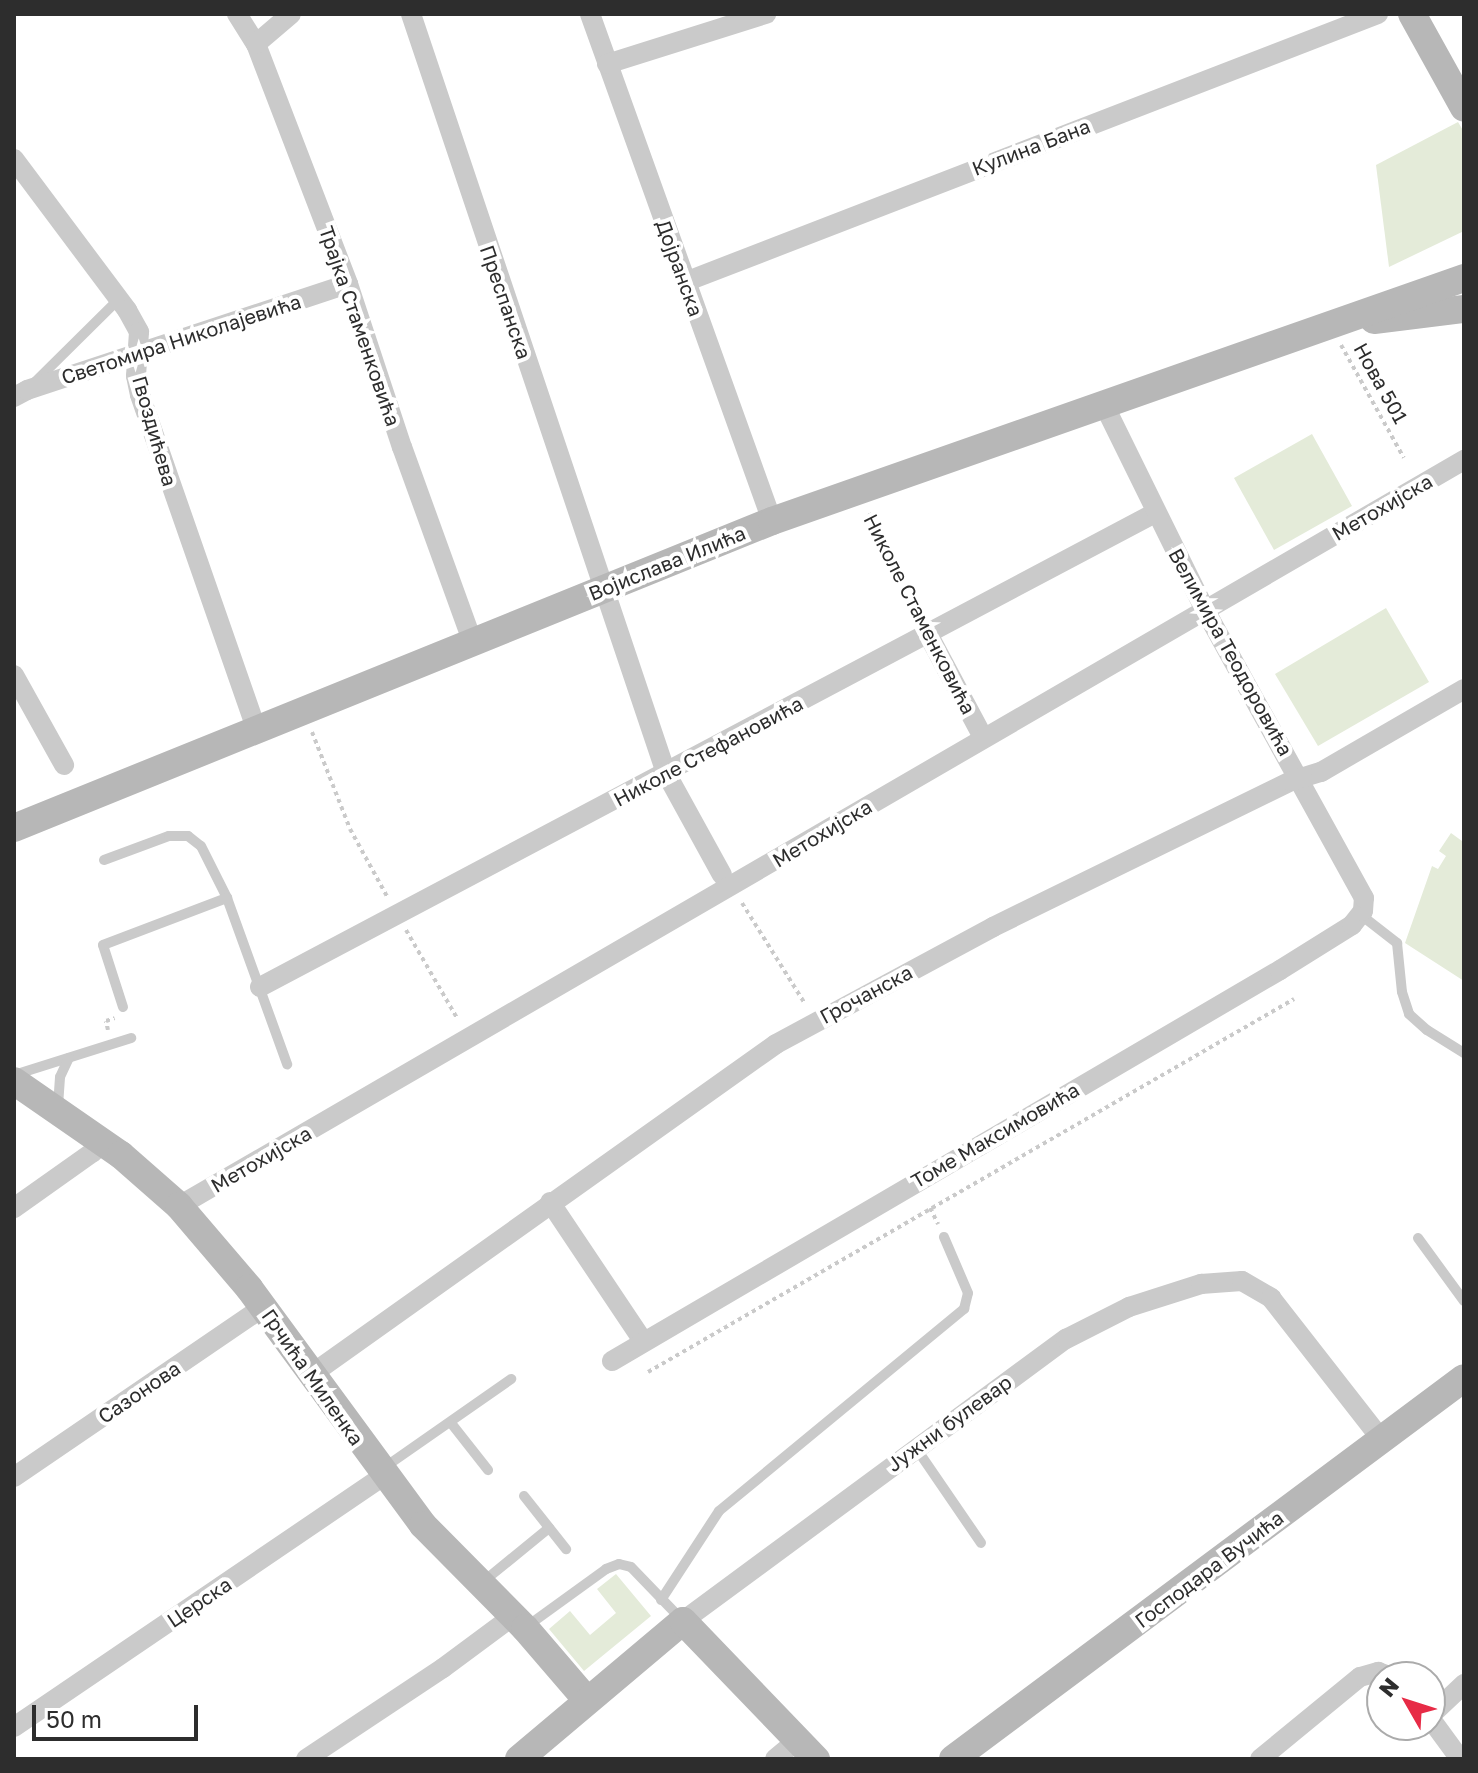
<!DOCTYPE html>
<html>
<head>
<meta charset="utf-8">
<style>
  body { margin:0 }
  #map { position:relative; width:1478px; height:1773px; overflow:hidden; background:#fff; font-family:"Golos Text",sans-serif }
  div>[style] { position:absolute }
  .green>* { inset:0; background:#e4ebd9 }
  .path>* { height:4px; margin-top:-2px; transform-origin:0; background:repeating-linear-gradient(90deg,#cacaca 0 4px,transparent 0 8px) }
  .lane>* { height:10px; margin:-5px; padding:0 5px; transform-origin:5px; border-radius:5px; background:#cacaca }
  .street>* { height:20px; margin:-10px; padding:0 10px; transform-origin:10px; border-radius:10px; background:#cacaca }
  .secondary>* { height:28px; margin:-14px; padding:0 14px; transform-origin:14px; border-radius:14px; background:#b7b7b7 }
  span { translate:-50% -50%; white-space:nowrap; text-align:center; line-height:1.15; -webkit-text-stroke:8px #fff; paint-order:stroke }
  .street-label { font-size:20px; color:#2d2d2d }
  .frame { position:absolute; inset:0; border:16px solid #2d2d2d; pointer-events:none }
  .north { position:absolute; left:1366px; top:1661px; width:80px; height:80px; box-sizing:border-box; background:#fff; border:2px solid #ababab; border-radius:50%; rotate:309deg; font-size:22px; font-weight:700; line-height:32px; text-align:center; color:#2d2d2d }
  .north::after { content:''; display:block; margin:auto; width:28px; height:36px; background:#e72b46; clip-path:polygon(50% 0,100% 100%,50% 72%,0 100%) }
  .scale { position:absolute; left:32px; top:1705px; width:166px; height:36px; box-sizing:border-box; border:4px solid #2d2d2d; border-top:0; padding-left:10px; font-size:24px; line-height:28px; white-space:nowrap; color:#2d2d2d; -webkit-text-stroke:6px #fff; paint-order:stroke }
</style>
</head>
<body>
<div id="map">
  <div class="green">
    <div style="clip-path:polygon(1458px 122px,1464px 132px,1464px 231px,1389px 267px,1376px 165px)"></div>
    <div style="clip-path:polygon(1312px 434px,1352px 506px,1274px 550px,1234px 478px)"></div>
    <div style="clip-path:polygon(1386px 608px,1429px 682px,1318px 746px,1275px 674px)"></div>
    <div style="clip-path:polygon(1451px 833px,1462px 841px,1464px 838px,1464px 981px,1405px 943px,1432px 866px,1438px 869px,1446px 856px,1439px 851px)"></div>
    <div style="clip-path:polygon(616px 1574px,651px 1616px,584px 1671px,549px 1629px,570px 1611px,590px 1635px,616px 1613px,597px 1589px)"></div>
  </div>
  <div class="path">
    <div style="left:1341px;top:345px;width:129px;rotate:60.9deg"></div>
    <div style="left:869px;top:513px;width:115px;rotate:64.3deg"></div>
    <div style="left:312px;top:732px;width:104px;rotate:68.6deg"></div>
    <div style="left:350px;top:829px;width:79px;rotate:61.2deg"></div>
    <div style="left:742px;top:903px;width:119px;rotate:58deg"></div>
    <div style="left:406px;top:930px;width:102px;rotate:59.9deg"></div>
    <div style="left:108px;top:1030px;width:9px;rotate:-103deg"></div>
    <div style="left:106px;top:1021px;width:9px;rotate:-18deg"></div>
    <div style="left:930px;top:1208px;width:18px;rotate:63deg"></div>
    <div style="left:648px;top:1372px;width:746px;rotate:-30deg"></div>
  </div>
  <div class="lane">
    <div style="left:35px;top:382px;width:118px;rotate:-44.7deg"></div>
    <div style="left:104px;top:860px;width:69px;rotate:-20.3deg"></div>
    <div style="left:169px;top:836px;width:19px"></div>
    <div style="left:188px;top:836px;width:16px;rotate:38deg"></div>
    <div style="left:201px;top:846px;width:58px;rotate:63.4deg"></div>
    <div style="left:227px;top:898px;width:177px;rotate:70.1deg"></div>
    <div style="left:1361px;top:915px;width:46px;rotate:37.9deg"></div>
    <div style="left:1397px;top:943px;width:49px;rotate:84.2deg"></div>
    <div style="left:1402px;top:992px;width:23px;rotate:72deg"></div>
    <div style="left:1409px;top:1014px;width:24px;rotate:42deg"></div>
    <div style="left:1427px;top:1030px;width:44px;rotate:31.9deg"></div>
    <div style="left:123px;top:1007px;width:65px;rotate:-107.9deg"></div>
    <div style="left:103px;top:945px;width:133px;rotate:-20.8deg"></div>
    <div style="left:14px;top:1075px;width:123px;rotate:-17.5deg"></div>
    <div style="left:58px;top:1106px;width:29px;rotate:-86deg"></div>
    <div style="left:60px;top:1077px;width:21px;rotate:-65deg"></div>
    <div style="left:1418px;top:1238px;width:78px;rotate:53.9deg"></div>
    <div style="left:451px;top:1423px;width:60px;rotate:51.8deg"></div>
    <div style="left:916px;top:1448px;width:115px;rotate:55.6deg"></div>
    <div style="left:385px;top:1467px;width:154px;rotate:-34.9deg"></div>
    <div style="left:524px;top:1496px;width:68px;rotate:51.6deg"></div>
    <div style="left:484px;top:1581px;width:84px;rotate:-39.2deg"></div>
    <div style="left:661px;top:1600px;width:106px;rotate:-56.9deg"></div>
    <div style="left:719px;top:1511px;width:318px;rotate:-39.5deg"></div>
    <div style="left:964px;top:1309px;width:16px;rotate:-76deg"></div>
    <div style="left:968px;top:1293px;width:61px;rotate:-113.2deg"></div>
    <div style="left:526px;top:1627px;width:99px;rotate:-35.9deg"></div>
    <div style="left:606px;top:1569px;width:14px;rotate:-21deg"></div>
    <div style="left:619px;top:1564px;width:12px;rotate:14deg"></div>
    <div style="left:631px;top:1567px;width:75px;rotate:46.1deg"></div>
  </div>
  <div class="street">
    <div style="left:237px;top:14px;width:36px;rotate:58deg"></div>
    <div style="left:256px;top:44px;width:257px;rotate:69deg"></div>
    <div style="left:348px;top:284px;width:172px;rotate:71.7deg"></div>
    <div style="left:402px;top:447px;width:208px;rotate:70.1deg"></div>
    <div style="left:411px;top:14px;width:801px;rotate:71.43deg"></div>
    <div style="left:666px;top:773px;width:116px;rotate:61.2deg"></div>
    <div style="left:590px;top:14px;width:539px;rotate:70.25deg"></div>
    <div style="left:256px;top:44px;width:46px;rotate:-40.6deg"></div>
    <div style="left:607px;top:64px;width:167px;rotate:-17.5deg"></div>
    <div style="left:14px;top:159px;width:189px;rotate:53.2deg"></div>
    <div style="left:127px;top:310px;width:25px;rotate:61deg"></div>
    <div style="left:139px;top:332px;width:44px;rotate:93.9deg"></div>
    <div style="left:136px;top:376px;width:19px;rotate:78deg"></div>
    <div style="left:140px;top:395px;width:356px;rotate:70.8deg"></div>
    <div style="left:685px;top:282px;width:743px;rotate:-21.14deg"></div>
    <div style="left:14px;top:397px;width:15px;rotate:-28deg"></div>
    <div style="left:27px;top:390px;width:338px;rotate:-18.3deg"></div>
    <div style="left:929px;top:636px;width:115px;rotate:61.9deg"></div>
    <div style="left:14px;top:675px;width:103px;rotate:60.9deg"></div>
    <div style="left:260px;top:987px;width:1013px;rotate:-27.91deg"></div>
    <div style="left:550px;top:1202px;width:167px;rotate:56.2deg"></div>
    <div style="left:179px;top:1206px;width:1486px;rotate:-30.14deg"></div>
    <div style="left:14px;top:1208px;width:97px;rotate:-35.3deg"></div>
    <div style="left:93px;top:1152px;width:14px;rotate:-54deg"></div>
    <div style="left:612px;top:1361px;width:774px;rotate:-30.34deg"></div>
    <div style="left:1280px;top:970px;width:85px;rotate:-32deg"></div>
    <div style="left:1352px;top:925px;width:18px;rotate:-52deg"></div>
    <div style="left:1363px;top:911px;width:13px;rotate:-86deg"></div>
    <div style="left:1364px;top:898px;width:331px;rotate:-118.9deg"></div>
    <div style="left:1204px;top:608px;width:229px;rotate:-116.2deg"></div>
    <div style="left:312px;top:1374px;width:569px;rotate:-35.42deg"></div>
    <div style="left:776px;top:1044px;width:247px;rotate:-28.3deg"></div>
    <div style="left:993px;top:927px;width:332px;rotate:-26.1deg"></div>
    <div style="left:1291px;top:781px;width:31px;rotate:-17deg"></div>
    <div style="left:1321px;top:772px;width:165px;rotate:-30.1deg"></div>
    <div style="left:14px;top:1477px;width:301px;rotate:-34.3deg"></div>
    <div style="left:683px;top:1621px;width:476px;rotate:-36.4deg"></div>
    <div style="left:1066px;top:1339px;width:71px;rotate:-26.9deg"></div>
    <div style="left:1129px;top:1307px;width:76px;rotate:-17.7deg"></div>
    <div style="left:1201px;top:1284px;width:41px;rotate:-4.2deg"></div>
    <div style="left:1242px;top:1281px;width:34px;rotate:30deg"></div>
    <div style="left:1271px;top:1298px;width:180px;rotate:52deg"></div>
    <div style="left:1430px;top:1716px;width:47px;rotate:-43.3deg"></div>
    <div style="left:1430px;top:1718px;width:51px;rotate:53.8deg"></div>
    <div style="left:14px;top:1727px;width:447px;rotate:-34.2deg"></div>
    <div style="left:306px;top:1759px;width:164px;rotate:-33.6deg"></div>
    <div style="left:443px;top:1668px;width:86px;rotate:-36.5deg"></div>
    <div style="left:775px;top:1759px;width:31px;rotate:-40deg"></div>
    <div style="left:1260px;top:1759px;width:129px;rotate:-39.4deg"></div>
    <div style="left:1360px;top:1677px;width:19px;rotate:-16deg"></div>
    <div style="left:1378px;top:1672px;width:15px;rotate:20deg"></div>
  </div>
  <div class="secondary">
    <div style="left:1412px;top:14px;width:107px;rotate:61deg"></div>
    <div style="left:1374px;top:320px;width:91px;rotate:-7deg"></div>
    <div style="left:14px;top:828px;width:818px;rotate:-22.05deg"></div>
    <div style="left:772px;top:521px;width:733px;rotate:-19.35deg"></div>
    <div style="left:14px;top:1081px;width:130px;rotate:34.7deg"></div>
    <div style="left:121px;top:1155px;width:77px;rotate:41.3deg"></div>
    <div style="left:179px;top:1206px;width:108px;rotate:49.5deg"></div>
    <div style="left:249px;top:1288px;width:294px;rotate:53.7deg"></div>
    <div style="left:423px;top:1525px;width:145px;rotate:45.3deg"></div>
    <div style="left:525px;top:1628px;width:95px;rotate:49.3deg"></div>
    <div style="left:519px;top:1759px;width:214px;rotate:-40.1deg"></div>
    <div style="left:683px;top:1621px;width:192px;rotate:46.1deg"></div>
    <div style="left:953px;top:1759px;width:637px;rotate:-36.71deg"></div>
  </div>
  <div class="street-label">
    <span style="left:1031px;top:147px;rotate:-21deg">Кулина Бана</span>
    <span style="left:680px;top:268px;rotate:70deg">Дојранска</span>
    <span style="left:506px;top:302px;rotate:71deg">Преспанска</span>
    <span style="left:360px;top:326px;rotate:71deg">Трајка Стаменковића</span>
    <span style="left:181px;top:339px;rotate:-18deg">Светомира Николајевића</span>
    <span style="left:1381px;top:383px;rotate:61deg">Нова 501</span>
    <span style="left:155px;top:431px;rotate:74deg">Гвоздићева</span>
    <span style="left:1382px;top:507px;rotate:-30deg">Метохијска</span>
    <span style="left:667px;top:563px;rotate:-22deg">Војислава Илића</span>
    <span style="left:920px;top:614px;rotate:63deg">Николе Стаменковића</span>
    <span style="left:1231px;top:652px;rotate:61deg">Велимира Теодоровића</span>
    <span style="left:708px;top:751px;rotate:-28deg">Николе Стефановића</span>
    <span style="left:822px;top:833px;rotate:-31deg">Метохијска</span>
    <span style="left:866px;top:994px;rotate:-28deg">Грочанска</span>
    <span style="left:995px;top:1135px;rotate:-30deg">Томе Максимовића</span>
    <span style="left:261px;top:1159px;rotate:-30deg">Метохијска</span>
    <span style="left:313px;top:1377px;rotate:55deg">Грчића Миленка</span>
    <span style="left:139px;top:1392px;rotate:-34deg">Сазонова</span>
    <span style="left:949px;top:1423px;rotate:-36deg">Јужни булевар</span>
    <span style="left:1209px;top:1569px;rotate:-37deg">Господара Вучића</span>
    <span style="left:199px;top:1602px;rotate:-34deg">Церска</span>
  </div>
  <div class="frame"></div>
  <div class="north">N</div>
  <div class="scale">50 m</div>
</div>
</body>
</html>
